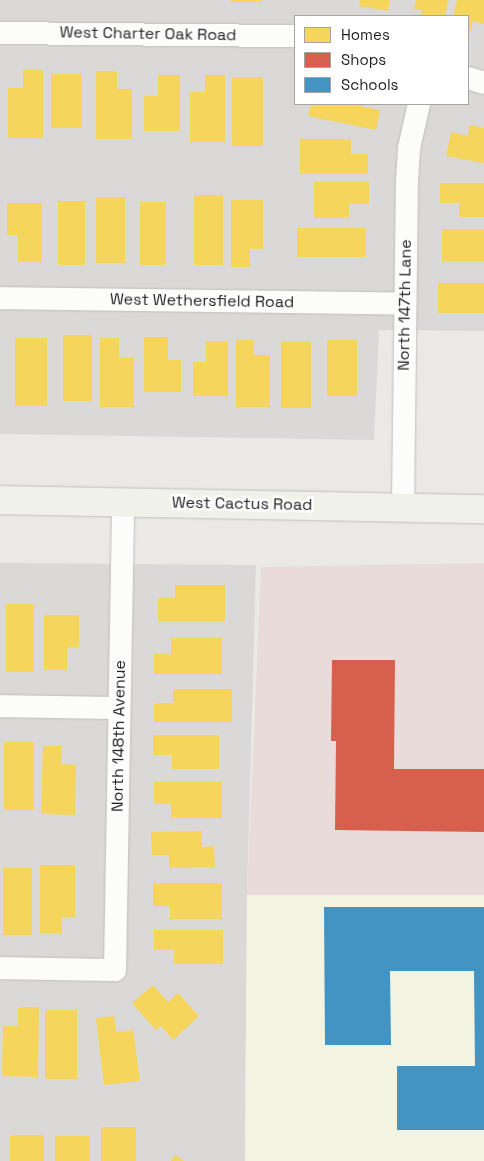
<!DOCTYPE html>
<html>
<head>
<meta charset="utf-8">
<style>
  body { margin:0 }
  #map { position:relative; width:484px; height:1161px; overflow:hidden; background:#ebe9e6; font-family:"Space Grotesk",sans-serif }
  div>[style] { position:absolute }
  .residential>* { inset:0; background:#dad9d7 }
  .commercial>* { inset:0; background:#e8dbd9 }
  .education>* { inset:0; background:#f3f3e2 }
  .homes>* { inset:0; background:#f6d55c }
  .shops>* { inset:0; background:#d6604d }
  .schools>* { inset:0; background:#4393c3 }
  .roads { filter:drop-shadow(0 0 1px #c1c0be) drop-shadow(0 0 1px #c1c0be) }
  .street>* { height:22px; margin:-11px; padding:0 11px; transform-origin:11px; border-radius:11px; background:#fcfcfb }
  .secondary>* { height:28px; margin:-14px; padding:0 14px; transform-origin:14px; border-radius:14px; background:#f1f1eb }
  span { translate:-50% -50%; white-space:nowrap; text-align:center; line-height:1.15; -webkit-text-stroke:5px #fff; paint-order:stroke }
  .street-label { font-size:16px; color:#1d1d1d }
  .legend { position:absolute; left:294px; top:15px; width:175px; height:90px; box-sizing:border-box; background:#fff; border:1px solid #a5a5a5; margin:0; padding:6px 9px; list-style:none; font-size:15px; color:#1d1d1d }
  .legend li { display:flex; align-items:center; gap:10px; height:25px }
  .legend b { width:25px; border:1px solid #a5a5a5 }
</style>
</head>
<body>
<div id="map">
  <div class="residential">
    <div style="clip-path:polygon(evenodd,0 0,484px 0,484px 331px,379px 330px,374px 440px,0 434px,0 0,295px 16px,468px 16px,468px 104px,295px 104px,295px 16px)"></div>
    <div style="clip-path:polygon(0 563px,256px 565px,247px 895px,245px 1161px,0 1161px)"></div>
  </div>
  <div class="commercial">
    <div style="clip-path:polygon(484px 563px,484px 895px,247px 895px,261px 567px)"></div>
  </div>
  <div class="education">
    <div style="clip-path:polygon(247px 895px,484px 895px,484px 1161px,245px 1161px)"></div>
  </div>
  <div class="homes">
    <div style="clip-path:polygon(231px 0,261px 0,261px 2px,231px 2px)"></div>
    <div style="clip-path:polygon(360px 0,390px 0,388px 11px,359px 6px)"></div>
    <div style="clip-path:polygon(416px 0,448px 0,445px 16px,421px 16px,422px 10px,414px 9px)"></div>
    <div style="clip-path:polygon(457px 0,484px 0,484px 24px,473px 21px,468px 40px,468px 16px,453px 16px)"></div>
    <div style="clip-path:polygon(23px 70px,43px 70px,43px 138px,8px 138px,8px 88px,23px 88px)"></div>
    <div style="clip-path:polygon(96px 71px,117px 71px,117px 89px,132px 89px,132px 139px,96px 139px)"></div>
    <div style="clip-path:polygon(51px 74px,82px 74px,82px 128px,51px 128px)"></div>
    <div style="clip-path:polygon(158px 75px,180px 75px,180px 131px,144px 131px,144px 96px,158px 96px)"></div>
    <div style="clip-path:polygon(205px 75px,225px 75px,225px 142px,190px 142px,190px 92px,205px 92px)"></div>
    <div style="clip-path:polygon(232px 77px,263px 77px,263px 146px,232px 146px)"></div>
    <div style="clip-path:polygon(311px 104px,363px 104px,363px 107px,380px 110px,376px 130px,308px 116px)"></div>
    <div style="clip-path:polygon(470px 125px,484px 128px,484px 163px,446px 156px,451px 132px,468px 136px)"></div>
    <div style="clip-path:polygon(300px 139px,351px 139px,351px 154px,368px 154px,368px 174px,300px 174px)"></div>
    <div style="clip-path:polygon(314px 182px,369px 182px,369px 204px,349px 204px,349px 218px,314px 218px)"></div>
    <div style="clip-path:polygon(440px 183px,484px 183px,484px 217px,459px 217px,459px 203px,440px 203px)"></div>
    <div style="clip-path:polygon(194px 195px,223px 195px,223px 265px,194px 265px)"></div>
    <div style="clip-path:polygon(96px 197px,125px 197px,125px 263px,96px 263px)"></div>
    <div style="clip-path:polygon(231px 200px,263px 200px,263px 249px,250px 249px,250px 267px,231px 267px)"></div>
    <div style="clip-path:polygon(58px 201px,85px 201px,85px 265px,58px 265px)"></div>
    <div style="clip-path:polygon(140px 202px,166px 202px,166px 265px,140px 265px)"></div>
    <div style="clip-path:polygon(7px 203px,42px 203px,42px 262px,18px 262px,18px 235px,7px 235px)"></div>
    <div style="clip-path:polygon(297px 228px,366px 228px,366px 257px,297px 257px)"></div>
    <div style="clip-path:polygon(442px 229px,484px 229px,484px 261px,442px 261px)"></div>
    <div style="clip-path:polygon(438px 283px,484px 283px,484px 313px,438px 313px)"></div>
    <div style="clip-path:polygon(63px 335px,92px 335px,92px 401px,63px 401px)"></div>
    <div style="clip-path:polygon(144px 337px,168px 337px,168px 360px,181px 360px,181px 392px,144px 392px)"></div>
    <div style="clip-path:polygon(15px 338px,47px 338px,47px 406px,15px 406px)"></div>
    <div style="clip-path:polygon(100px 338px,119px 338px,119px 358px,134px 358px,134px 407px,100px 407px)"></div>
    <div style="clip-path:polygon(236px 340px,254px 340px,254px 355px,270px 355px,270px 407px,236px 407px)"></div>
    <div style="clip-path:polygon(327px 340px,357px 340px,357px 396px,327px 396px)"></div>
    <div style="clip-path:polygon(206px 341px,228px 341px,228px 396px,193px 396px,193px 362px,206px 362px)"></div>
    <div style="clip-path:polygon(281px 342px,311px 342px,311px 408px,281px 408px)"></div>
    <div style="clip-path:polygon(175px 585px,225px 585px,225px 621px,158px 621px,158px 598px,175px 598px)"></div>
    <div style="clip-path:polygon(6px 604px,34px 604px,34px 672px,6px 672px)"></div>
    <div style="clip-path:polygon(44px 615px,79px 615px,79px 647px,67px 647px,67px 670px,44px 670px)"></div>
    <div style="clip-path:polygon(171px 638px,222px 638px,222px 674px,154px 674px,154px 654px,171px 654px)"></div>
    <div style="clip-path:polygon(173px 689px,232px 689px,232px 722px,154px 722px,154px 703px,173px 703px)"></div>
    <div style="clip-path:polygon(153px 735px,219px 735px,219px 769px,172px 769px,172px 755px,153px 755px)"></div>
    <div style="clip-path:polygon(4px 742px,34px 742px,34px 810px,4px 810px)"></div>
    <div style="clip-path:polygon(43px 746px,62px 746px,61px 764px,76px 765px,75px 815px,41px 814px)"></div>
    <div style="clip-path:polygon(154px 782px,222px 782px,222px 818px,171px 818px,171px 804px,154px 804px)"></div>
    <div style="clip-path:polygon(202px 831px,202px 847px,214px 846px,215px 867px,169px 868px,169px 855px,152px 855px,151px 832px)"></div>
    <div style="clip-path:polygon(40px 865px,75px 865px,75px 917px,62px 917px,62px 933px,40px 933px)"></div>
    <div style="clip-path:polygon(3px 868px,32px 868px,32px 935px,3px 935px)"></div>
    <div style="clip-path:polygon(153px 883px,222px 883px,222px 919px,170px 919px,170px 906px,153px 906px)"></div>
    <div style="clip-path:polygon(154px 930px,223px 930px,223px 964px,174px 964px,174px 950px,154px 950px)"></div>
    <div style="clip-path:polygon(153px 985px,168px 1002px,178px 993px,199px 1016px,173px 1040px,161px 1026px,156px 1030px,132px 1003px)"></div>
    <div style="clip-path:polygon(18px 1007px,39px 1007px,38px 1077px,2px 1076px,3px 1026px,18px 1026px)"></div>
    <div style="clip-path:polygon(45px 1010px,77px 1010px,77px 1079px,45px 1079px)"></div>
    <div style="clip-path:polygon(114px 1016px,116px 1032px,133px 1030px,140px 1081px,104px 1085px,96px 1018px)"></div>
    <div style="clip-path:polygon(101px 1127px,136px 1127px,136px 1161px,101px 1161px)"></div>
    <div style="clip-path:polygon(10px 1135px,44px 1135px,44px 1161px,10px 1161px)"></div>
    <div style="clip-path:polygon(55px 1136px,90px 1136px,90px 1161px,55px 1161px)"></div>
    <div style="clip-path:polygon(175px 1155px,184px 1161px,171px 1161px)"></div>
  </div>
  <div class="shops">
    <div style="clip-path:polygon(332px 660px,395px 660px,394px 769px,484px 769px,484px 832px,335px 830px,336px 741px,331px 741px)"></div>
  </div>
  <div class="schools">
    <div style="clip-path:polygon(324px 907px,484px 907px,484px 1130px,397px 1130px,397px 1066px,475px 1066px,474px 971px,390px 971px,391px 1045px,325px 1045px)"></div>
  </div>
  <div class="roads">
    <div class="street">
      <div style="left:0;top:33px;width:295px;rotate:0.6deg"></div>
      <div style="left:468px;top:78px;width:17px;rotate:17deg"></div>
      <div style="left:0;top:298px;width:405px;rotate:0.8deg"></div>
      <div style="left:403px;top:507px;width:327px;rotate:-89.3deg"></div>
      <div style="left:407px;top:180px;width:32px;rotate:-86deg"></div>
      <div style="left:409px;top:148px;width:45px;rotate:-77.2deg"></div>
      <div style="left:0;top:706px;width:119px;rotate:1deg"></div>
      <div style="left:0;top:968px;width:115px;rotate:1deg"></div>
      <div style="left:115px;top:970px;width:468px;rotate:-89deg"></div>
    </div>
    <div class="secondary">
      <div style="left:0;top:500px;width:484px;rotate:1.1deg"></div>
    </div>
  </div>
  <div class="street-label">
    <span style="left:148px;top:34px;rotate:1deg">West Charter Oak Road</span>
    <span style="left:202px;top:301px;rotate:1deg">West Wethersfield Road</span>
    <span style="left:405px;top:305px;rotate:-89deg">North 147th Lane</span>
    <span style="left:242px;top:504px;rotate:1deg">West Cactus Road</span>
    <span style="left:119px;top:736px;rotate:-89deg">North 148th Avenue</span>
  </div>
  <ul class="legend">
  <li><b style="height:14px;background:#f6d55c"></b>Homes</li>
  <li><b style="height:14px;background:#d6604d"></b>Shops</li>
  <li><b style="height:14px;background:#4393c3"></b>Schools</li>
  </ul>
</div>
</body>
</html>
